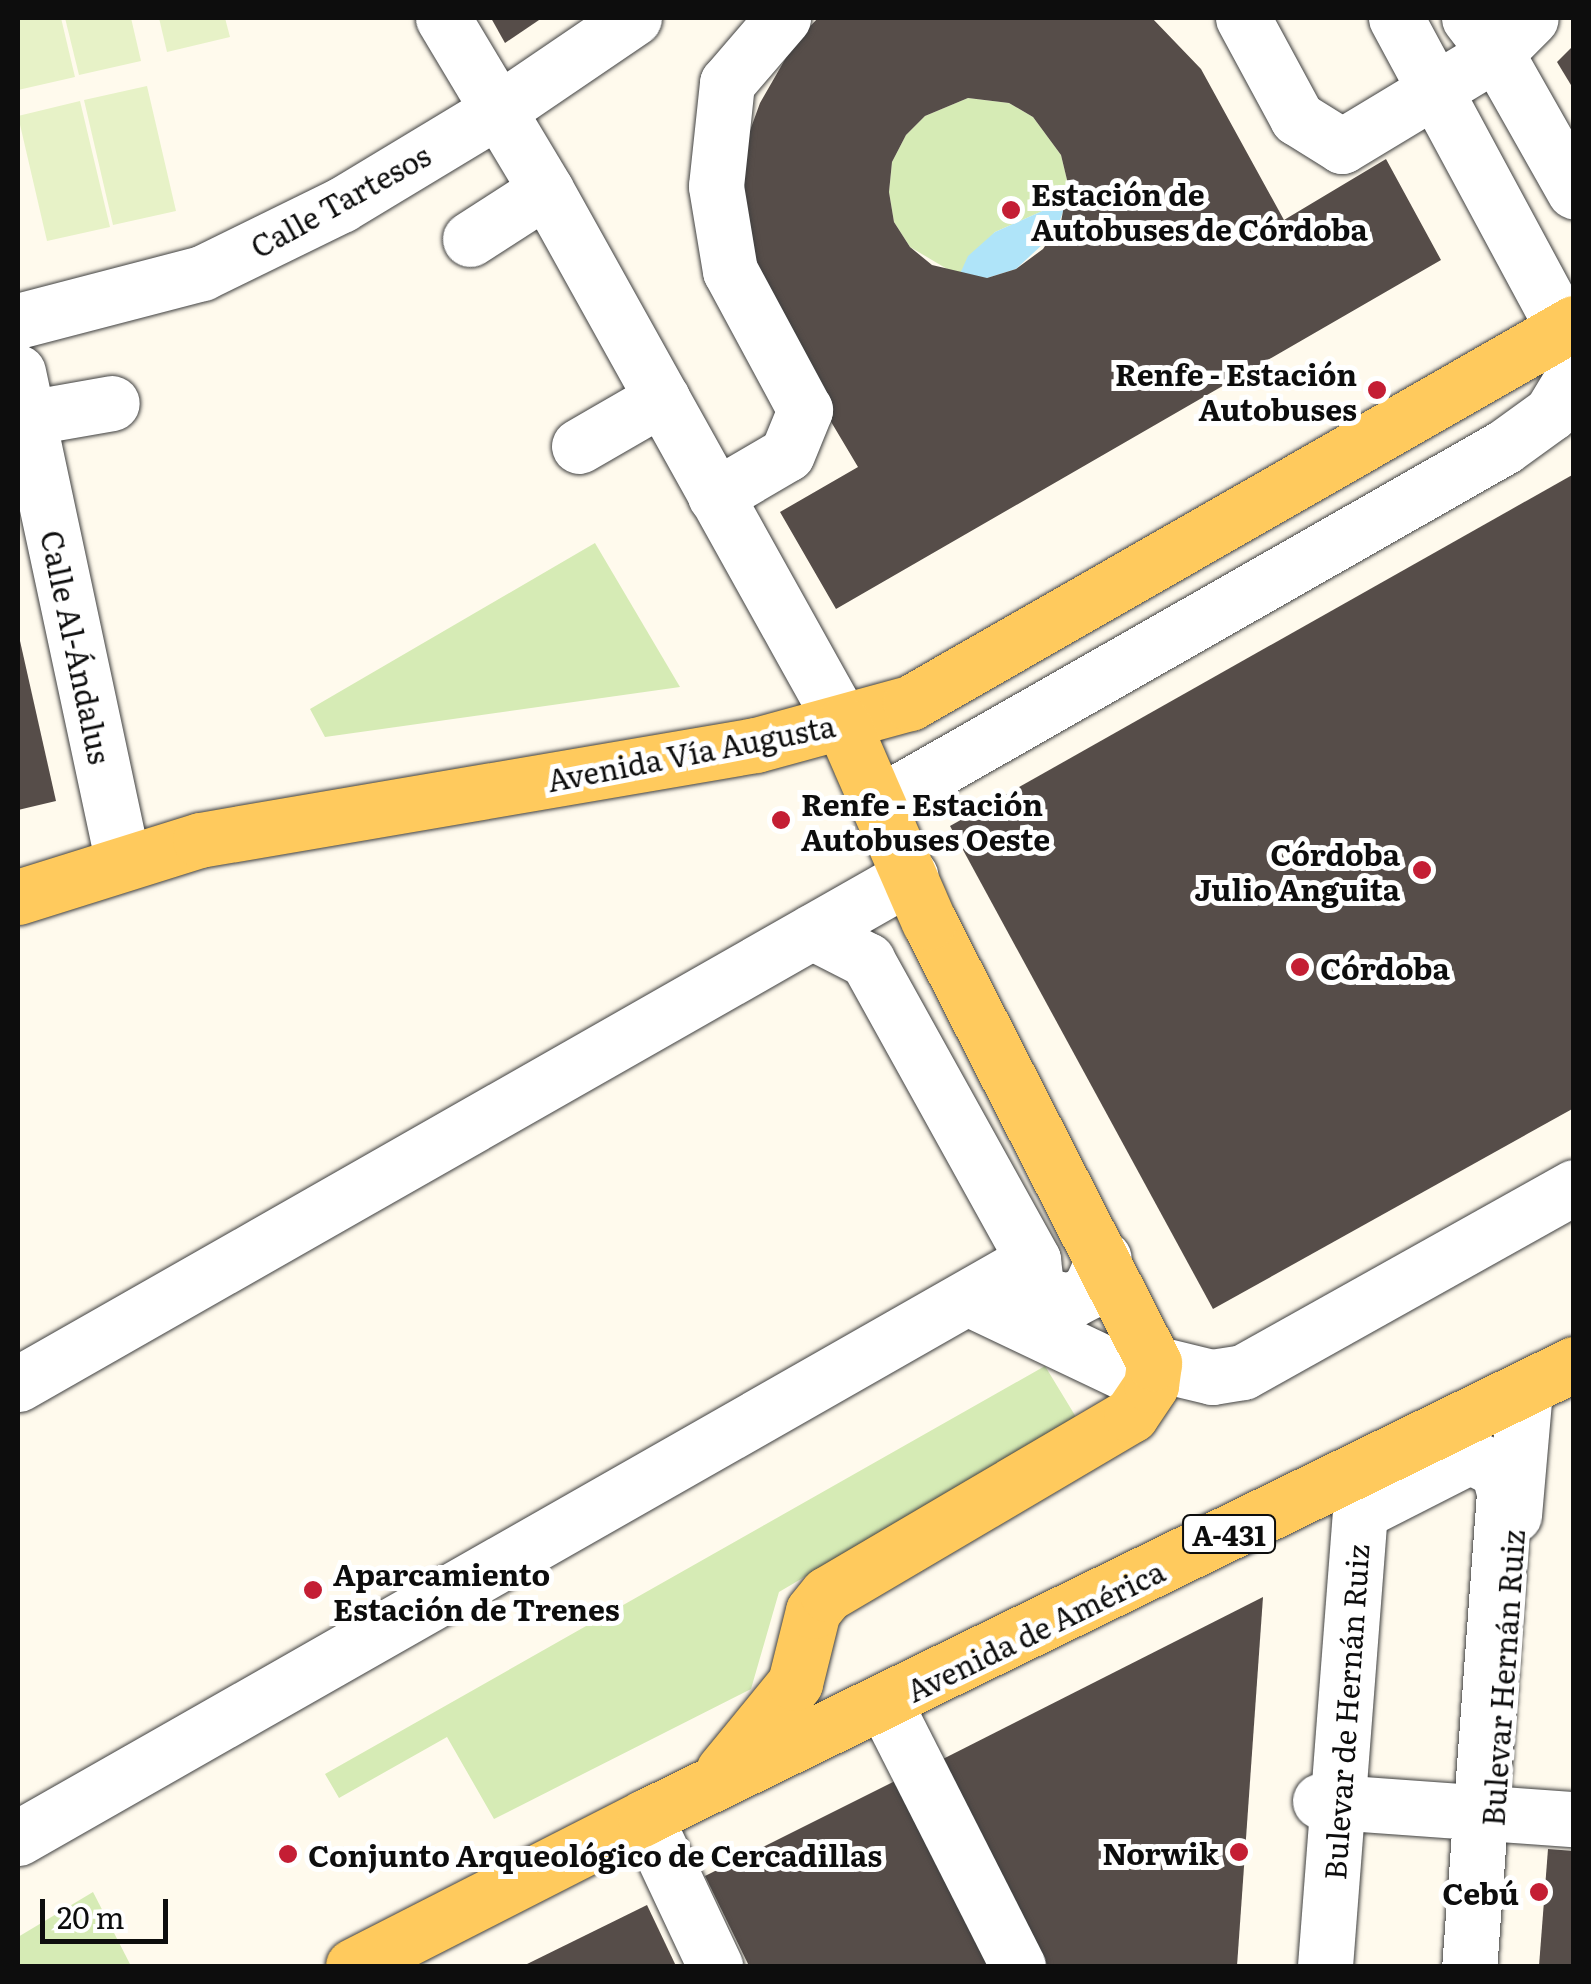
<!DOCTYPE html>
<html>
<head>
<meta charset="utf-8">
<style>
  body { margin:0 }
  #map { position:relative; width:1591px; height:1984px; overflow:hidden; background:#fffaed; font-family:Literata,serif }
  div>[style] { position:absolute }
  .green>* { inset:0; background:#d6ebb5 }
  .pitch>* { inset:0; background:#e7f2c7 }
  .water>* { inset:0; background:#afe4f9 }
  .building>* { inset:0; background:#564d49 }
  .roads { filter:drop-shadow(0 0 2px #404040) drop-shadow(0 0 2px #404040) }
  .minor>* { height:55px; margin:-27.5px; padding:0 27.5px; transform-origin:27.5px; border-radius:27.5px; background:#fff }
  .major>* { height:55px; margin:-27.5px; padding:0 27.5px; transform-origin:27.5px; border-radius:27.5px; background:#ffca5d }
  .dots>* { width:28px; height:28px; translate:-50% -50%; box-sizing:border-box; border:5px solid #fff; border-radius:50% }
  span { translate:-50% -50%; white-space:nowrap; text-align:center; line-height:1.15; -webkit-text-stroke:10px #fff; paint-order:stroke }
  .shield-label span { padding:2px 8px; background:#fff; border:2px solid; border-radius:8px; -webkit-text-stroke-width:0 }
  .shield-label { font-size:28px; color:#0d0d0d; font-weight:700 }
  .poi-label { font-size:30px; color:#0d0d0d; font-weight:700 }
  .left { translate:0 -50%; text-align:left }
  .right { translate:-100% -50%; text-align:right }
  .street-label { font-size:30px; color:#0d0d0d }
  .frame { position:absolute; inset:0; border:20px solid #0d0d0d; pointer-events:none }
  .scale { position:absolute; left:40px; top:1899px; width:128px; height:45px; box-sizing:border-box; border:5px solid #0d0d0d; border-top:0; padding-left:12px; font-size:30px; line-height:35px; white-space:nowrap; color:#0d0d0d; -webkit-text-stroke:8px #fff; paint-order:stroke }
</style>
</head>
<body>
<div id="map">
  <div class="green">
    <div style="clip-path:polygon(968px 98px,1009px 103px,1033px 117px,1061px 155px,1068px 184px,1067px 200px,995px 232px,959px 276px,910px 247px,894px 222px,889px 192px,892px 162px,906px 135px,925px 116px)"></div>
    <div style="clip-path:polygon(595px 543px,680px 687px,325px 737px,310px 709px)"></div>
    <div style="clip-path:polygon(1045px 1366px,1076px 1417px,779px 1592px,751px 1689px,494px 1819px,447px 1737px,339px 1798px,325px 1774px)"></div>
    <div style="clip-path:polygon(93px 1892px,131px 1966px,18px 1966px,18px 1937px)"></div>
  </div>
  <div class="pitch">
    <div style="clip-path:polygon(18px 18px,61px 18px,75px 77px,18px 90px)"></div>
    <div style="clip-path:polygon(65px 18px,131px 18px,141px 61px,79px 75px)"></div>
    <div style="clip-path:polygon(159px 18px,225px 18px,230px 37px,167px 52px)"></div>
    <div style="clip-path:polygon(147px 86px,176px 211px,113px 225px,84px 100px)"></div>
    <div style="clip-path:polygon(80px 101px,110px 227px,47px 241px,18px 116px)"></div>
  </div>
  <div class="water">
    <div style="clip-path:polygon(1067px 200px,1056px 232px,1016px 269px,987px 278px,959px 276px,968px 256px,995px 232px)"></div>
  </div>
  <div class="building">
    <div style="clip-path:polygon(491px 18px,542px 18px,505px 43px)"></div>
    <div style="clip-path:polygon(evenodd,818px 18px,1152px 18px,1201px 69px,1284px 220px,1386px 159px,1441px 260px,836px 609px,780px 512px,858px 467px,771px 321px,741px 203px,748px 136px,760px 103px,795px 42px,818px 18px,968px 98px,1009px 103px,1033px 117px,1061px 155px,1068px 184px,1061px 222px,1043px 249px,1016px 269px,987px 278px,932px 265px,910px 247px,894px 222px,889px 192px,892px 162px,906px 135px,925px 116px,968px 98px)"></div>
    <div style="clip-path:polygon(1574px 45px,1574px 90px,1557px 62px)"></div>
    <div style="clip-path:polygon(1574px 474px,1574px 1108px,1213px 1309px,950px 826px)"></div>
    <div style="clip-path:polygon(18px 632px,56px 801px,18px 810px)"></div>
    <div style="clip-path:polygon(1263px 1597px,1237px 1966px,1039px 1966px,937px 1762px)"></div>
    <div style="clip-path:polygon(897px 1780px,993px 1966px,749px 1966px,705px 1876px)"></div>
    <div style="clip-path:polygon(1548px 1849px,1574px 1851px,1574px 1966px,1539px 1966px)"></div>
    <div style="clip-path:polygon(647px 1905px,676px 1966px,523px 1966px)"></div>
  </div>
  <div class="roads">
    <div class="minor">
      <div style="left:443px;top:18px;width:200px;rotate:59.1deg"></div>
      <div style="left:546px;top:190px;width:611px;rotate:60.92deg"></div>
      <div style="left:1243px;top:18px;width:114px;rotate:61.6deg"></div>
      <div style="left:1297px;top:118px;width:53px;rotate:31.9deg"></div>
      <div style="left:1342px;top:146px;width:180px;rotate:-31.1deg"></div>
      <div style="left:1496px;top:53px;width:49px;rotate:-45deg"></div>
      <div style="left:1396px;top:18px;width:376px;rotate:61.7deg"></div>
      <div style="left:1469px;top:18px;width:44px;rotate:52.4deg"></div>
      <div style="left:1496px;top:53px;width:159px;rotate:60.5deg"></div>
      <div style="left:470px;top:239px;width:90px;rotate:-32.8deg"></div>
      <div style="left:18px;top:321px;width:190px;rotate:-14.6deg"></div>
      <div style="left:202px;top:273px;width:155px;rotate:-26.1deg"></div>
      <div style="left:341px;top:205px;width:186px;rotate:-31.1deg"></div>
      <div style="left:500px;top:109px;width:162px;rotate:-34.2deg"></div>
      <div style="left:18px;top:372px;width:502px;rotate:77.93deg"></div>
      <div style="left:27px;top:418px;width:86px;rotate:-10deg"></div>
      <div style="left:579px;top:446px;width:96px;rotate:-30deg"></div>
      <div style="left:715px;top:496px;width:83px;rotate:-30.3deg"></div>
      <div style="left:787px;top:454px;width:48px;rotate:-67.8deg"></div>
      <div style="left:805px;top:410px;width:158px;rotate:-118.3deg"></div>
      <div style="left:730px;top:271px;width:86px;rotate:-99.4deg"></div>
      <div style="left:716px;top:186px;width:104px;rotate:-83.9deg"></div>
      <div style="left:727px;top:83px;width:86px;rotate:-49.3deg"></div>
      <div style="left:879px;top:803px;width:719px;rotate:-29.67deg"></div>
      <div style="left:1504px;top:447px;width:58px;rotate:-35.9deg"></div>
      <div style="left:1551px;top:413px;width:44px;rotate:-58.8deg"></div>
      <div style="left:812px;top:932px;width:62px;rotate:27deg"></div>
      <div style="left:867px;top:960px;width:343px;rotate:61deg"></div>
      <div style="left:1033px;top:1260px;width:34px;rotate:83deg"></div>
      <div style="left:1037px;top:1294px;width:34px;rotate:12deg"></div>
      <div style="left:1070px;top:1301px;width:21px;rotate:-28deg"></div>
      <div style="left:1089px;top:1291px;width:36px;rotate:-66deg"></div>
      <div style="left:978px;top:1303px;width:191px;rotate:25.4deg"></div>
      <div style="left:1154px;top:1363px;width:60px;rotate:13.6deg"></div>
      <div style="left:1212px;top:1377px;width:31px;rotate:-9deg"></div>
      <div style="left:1243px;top:1372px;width:379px;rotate:-29.2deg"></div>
      <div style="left:18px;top:1384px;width:1027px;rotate:-29.66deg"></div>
      <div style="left:1514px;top:1515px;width:125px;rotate:-85deg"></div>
      <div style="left:885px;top:1704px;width:294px;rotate:63.1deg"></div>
      <div style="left:1320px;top:1801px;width:255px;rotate:4.1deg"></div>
      <div style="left:645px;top:1817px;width:165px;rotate:64.8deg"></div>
      <div style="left:18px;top:1838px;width:1168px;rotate:-29.66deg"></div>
      <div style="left:1325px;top:1966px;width:455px;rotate:-85.6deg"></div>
      <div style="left:1360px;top:1512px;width:123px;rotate:-27deg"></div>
      <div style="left:1470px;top:1456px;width:31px;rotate:27deg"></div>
      <div style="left:1498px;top:1470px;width:24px;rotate:75deg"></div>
      <div style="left:1504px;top:1493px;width:474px;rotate:94.2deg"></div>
    </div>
    <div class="major">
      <div style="left:18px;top:897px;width:191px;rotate:-17.4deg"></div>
      <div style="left:200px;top:840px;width:564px;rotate:-9.7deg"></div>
      <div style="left:756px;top:745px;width:160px;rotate:-15.3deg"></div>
      <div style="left:910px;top:703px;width:765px;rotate:-29.78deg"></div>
      <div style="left:723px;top:1771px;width:114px;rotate:-50.7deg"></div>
      <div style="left:795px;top:1683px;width:74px;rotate:-76deg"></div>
      <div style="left:813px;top:1611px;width:22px;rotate:-51deg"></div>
      <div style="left:827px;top:1594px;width:353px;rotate:-30.5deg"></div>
      <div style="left:1131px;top:1415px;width:36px;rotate:-56deg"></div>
      <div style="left:1151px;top:1385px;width:22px;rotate:-82deg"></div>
      <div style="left:1154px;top:1363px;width:495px;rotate:-117deg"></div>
      <div style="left:929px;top:922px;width:216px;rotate:-113.5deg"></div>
      <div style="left:353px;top:1966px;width:328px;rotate:-27deg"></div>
      <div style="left:645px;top:1817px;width:1034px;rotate:-25.99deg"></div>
    </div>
  </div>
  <div class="dots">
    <div style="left:1011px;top:210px;background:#c41e34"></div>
    <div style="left:1377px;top:390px;background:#c41e34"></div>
    <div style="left:781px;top:820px;background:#c41e34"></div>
    <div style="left:1422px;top:870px;background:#c41e34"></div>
    <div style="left:1300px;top:967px;background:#c41e34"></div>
    <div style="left:313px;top:1590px;background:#c41e34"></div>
    <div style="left:1239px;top:1852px;background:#c41e34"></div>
    <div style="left:288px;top:1854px;background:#c41e34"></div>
    <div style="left:1539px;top:1892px;background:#c41e34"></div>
  </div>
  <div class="shield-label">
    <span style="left:1229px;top:1534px">A-431</span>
  </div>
  <div class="poi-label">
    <span class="left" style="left:1031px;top:210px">Estación de<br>Autobuses de Córdoba</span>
    <span class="right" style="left:1357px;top:390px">Renfe - Estación<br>Autobuses</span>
    <span class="left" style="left:801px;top:820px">Renfe - Estación<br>Autobuses Oeste</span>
    <span class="right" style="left:1400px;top:870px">Córdoba<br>Julio Anguita</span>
    <span class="left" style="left:1320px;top:967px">Córdoba</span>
    <span class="left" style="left:333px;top:1590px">Aparcamiento<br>Estación de Trenes</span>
    <span class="right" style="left:1219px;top:1852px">Norwik</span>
    <span class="left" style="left:308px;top:1854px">Conjunto Arqueológico de Cercadillas</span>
    <span class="right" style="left:1519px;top:1892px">Cebú</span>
  </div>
  <div class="street-label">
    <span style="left:340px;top:200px;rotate:-29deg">Calle Tartesos</span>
    <span style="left:77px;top:647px;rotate:78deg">Calle Al-Ándalus</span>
    <span style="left:691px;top:752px;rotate:-11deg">Avenida Vía Augusta</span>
    <span style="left:1035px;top:1630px;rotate:-26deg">Avenida de América</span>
    <span style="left:1502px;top:1678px;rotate:-86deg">Bulevar Hernán Ruiz</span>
    <span style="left:1345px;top:1712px;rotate:-86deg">Bulevar de Hernán Ruiz</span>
  </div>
  <div class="frame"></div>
  <div class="scale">20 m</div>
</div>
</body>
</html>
